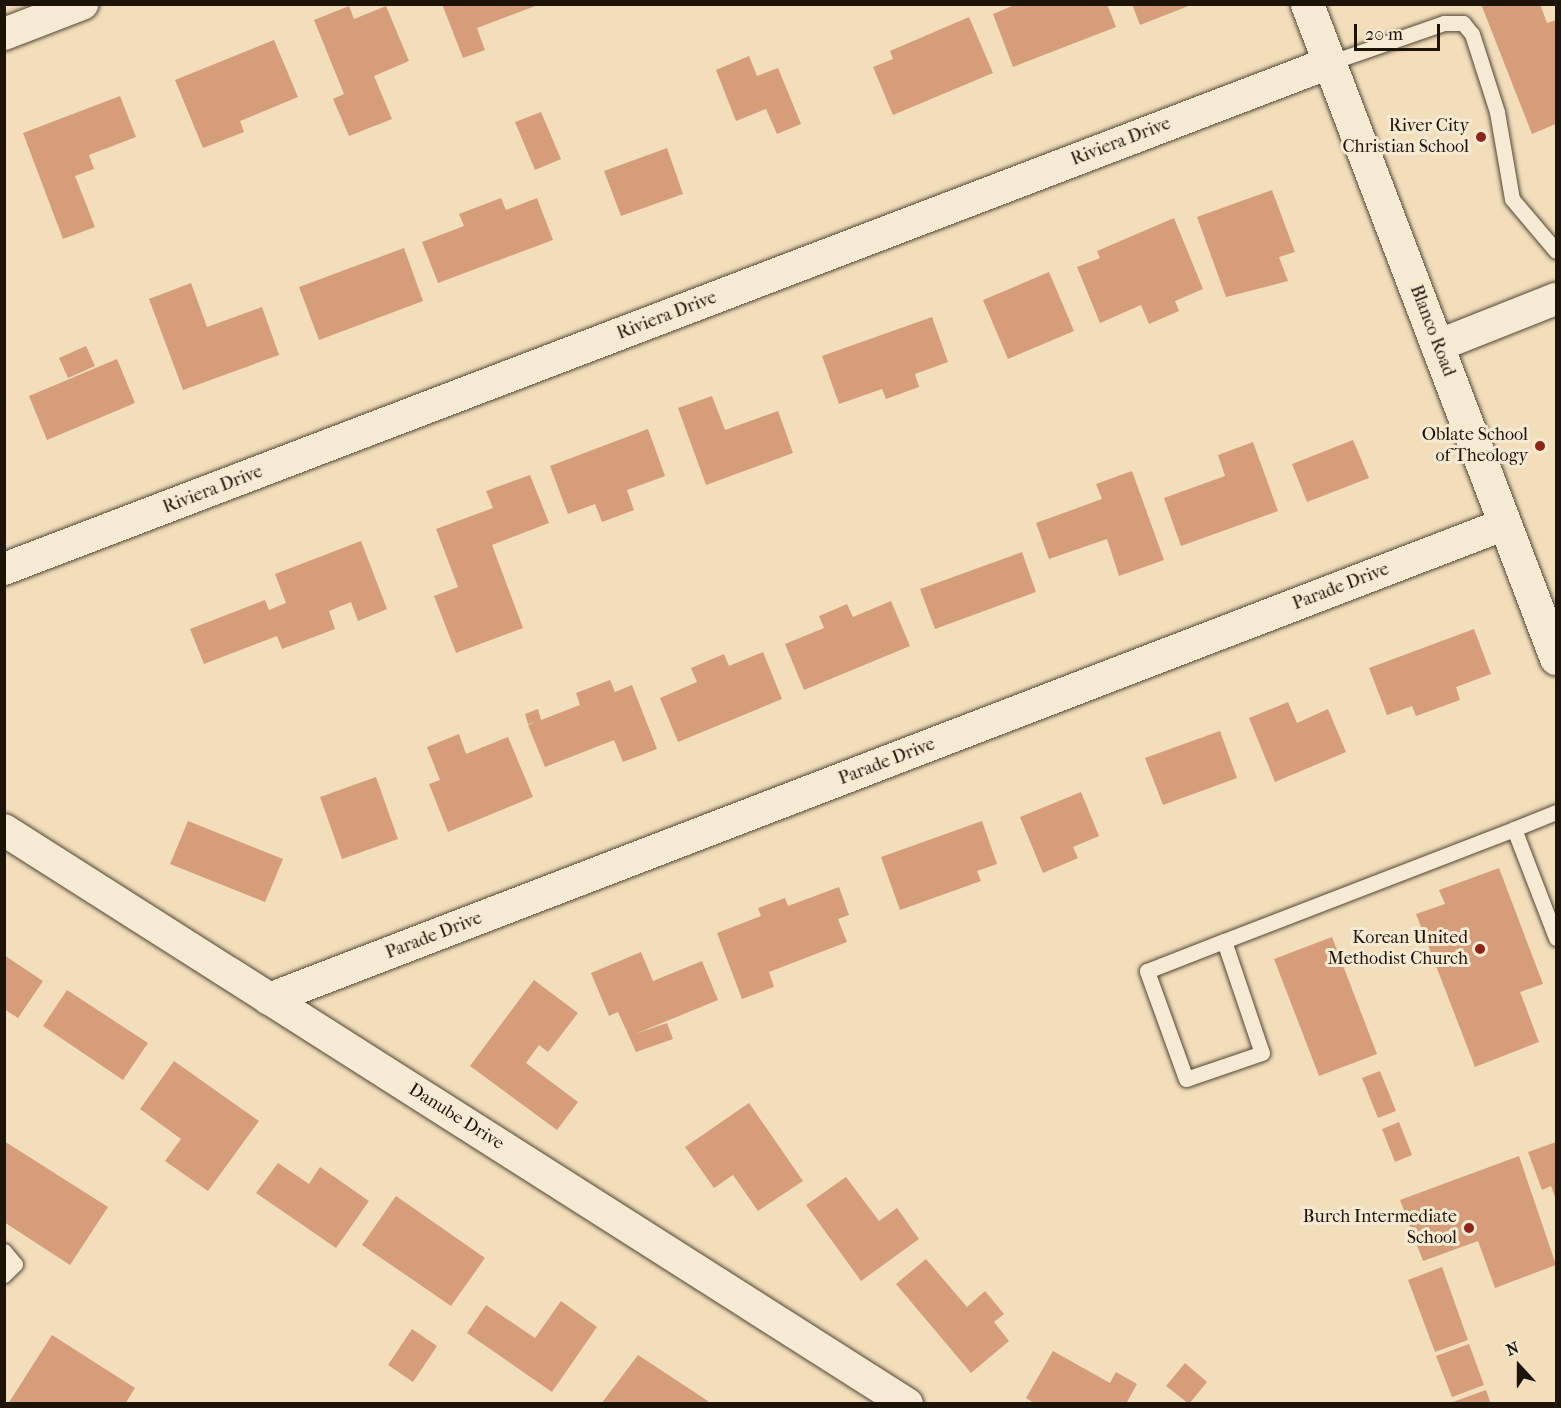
<!DOCTYPE html>
<html>
<head>
<meta charset="utf-8">
<style>
  body { margin:0 }
  #map { position:relative; width:1561px; height:1408px; overflow:hidden; background:#f3debb; font-family:"IM FELL French Canon",serif }
  div>[style] { position:absolute }
  .building>* { inset:0; background:#d69d7b }
  .roads { filter:drop-shadow(0 0 2px #524636) drop-shadow(0 0 2px #524636) }
  .lane>* { height:15px; margin:-7.5px; padding:0 7.5px; transform-origin:7.5px; border-radius:7.5px; background:#f7ead3 }
  .street>* { height:32px; margin:-16px; padding:0 16px; transform-origin:16px; border-radius:16px; background:#f7ead3 }
  .secondary>* { height:33px; margin:-16.5px; padding:0 16.5px; transform-origin:16.5px; border-radius:16.5px; background:#f7ead3 }
  .dots>* { width:16px; height:16px; translate:-50% -50%; box-sizing:border-box; border:3px solid #f7ead3; border-radius:50% }
  span { translate:-50% -50%; white-space:nowrap; text-align:center; line-height:1.15; -webkit-text-stroke:6px #f7ead3; paint-order:stroke }
  .poi-label { font-size:18px; color:#1d1409 }
  .right { translate:-100% -50%; text-align:right }
  .street-label { font-size:18px; color:#1d1409 }
  .frame { position:absolute; inset:0; border:6px solid #1d1409; pointer-events:none }
  .north { position:absolute; left:1489px; top:1336px; width:60px; height:60px; -webkit-text-stroke:4px #f7ead3; paint-order:stroke; rotate:339deg; font-size:16px; font-weight:700; line-height:24px; text-align:center; color:#1d1409 }
  .north::after { content:''; display:block; margin:auto; width:21px; height:27px; background:#1d1409; clip-path:polygon(50% 0,100% 100%,50% 72%,0 100%) }
  .scale { position:absolute; left:1354px; top:24px; width:86px; height:27px; box-sizing:border-box; border:3px solid #1d1409; border-top:0; padding-left:8px; font-size:18px; line-height:21px; white-space:nowrap; color:#1d1409; -webkit-text-stroke:4px #f7ead3; paint-order:stroke }
</style>
</head>
<body>
<div id="map">
  <div class="building">
    <div style="clip-path:polygon(442px 4px,538px 4px,538px 5px,477px 28px,485px 50px,463px 58px)"></div>
    <div style="clip-path:polygon(1017px 4px,1107px 4px,1116px 27px,1013px 67px,993px 14px)"></div>
    <div style="clip-path:polygon(1132px 4px,1191px 4px,1191px 5px,1140px 25px)"></div>
    <div style="clip-path:polygon(1481px 4px,1540px 4px,1547px 23px,1556px 20px,1556px 124px,1532px 134px)"></div>
    <div style="clip-path:polygon(349px 6px,354px 19px,386px 6px,409px 61px,374px 76px,392px 119px,349px 136px,333px 99px,344px 94px,314px 20px)"></div>
    <div style="clip-path:polygon(969px 17px,993px 73px,893px 115px,873px 67px,893px 59px,890px 51px)"></div>
    <div style="clip-path:polygon(274px 40px,298px 97px,240px 121px,244px 132px,203px 148px,175px 80px)"></div>
    <div style="clip-path:polygon(749px 56px,757px 76px,778px 68px,801px 124px,777px 134px,766px 109px,736px 121px,716px 70px)"></div>
    <div style="clip-path:polygon(120px 96px,136px 137px,89px 155px,94px 169px,75px 176px,95px 227px,63px 239px,23px 133px)"></div>
    <div style="clip-path:polygon(541px 112px,561px 159px,535px 170px,515px 122px)"></div>
    <div style="clip-path:polygon(667px 148px,683px 194px,621px 216px,604px 171px)"></div>
    <div style="clip-path:polygon(1272px 190px,1295px 252px,1279px 257px,1288px 281px,1226px 297px,1197px 217px)"></div>
    <div style="clip-path:polygon(501px 198px,506px 210px,537px 198px,553px 240px,438px 283px,422px 242px,464px 226px,459px 214px)"></div>
    <div style="clip-path:polygon(1174px 218px,1203px 289px,1175px 301px,1179px 311px,1149px 324px,1141px 305px,1100px 323px,1077px 267px,1100px 258px,1097px 251px)"></div>
    <div style="clip-path:polygon(404px 248px,423px 301px,319px 340px,299px 287px)"></div>
    <div style="clip-path:polygon(1049px 272px,1074px 331px,1008px 359px,983px 300px)"></div>
    <div style="clip-path:polygon(191px 283px,207px 327px,262px 307px,279px 355px,183px 390px,149px 299px)"></div>
    <div style="clip-path:polygon(932px 317px,948px 362px,915px 374px,919px 387px,886px 399px,882px 389px,839px 404px,822px 356px)"></div>
    <div style="clip-path:polygon(86px 346px,95px 366px,68px 378px,59px 358px)"></div>
    <div style="clip-path:polygon(117px 359px,135px 403px,47px 440px,29px 396px)"></div>
    <div style="clip-path:polygon(712px 396px,725px 430px,778px 411px,793px 453px,706px 485px,678px 408px)"></div>
    <div style="clip-path:polygon(648px 429px,665px 476px,627px 490px,634px 510px,602px 522px,595px 504px,568px 514px,550px 466px)"></div>
    <div style="clip-path:polygon(1353px 440px,1369px 478px,1307px 502px,1292px 464px)"></div>
    <div style="clip-path:polygon(1253px 442px,1278px 511px,1181px 546px,1164px 498px,1225px 476px,1218px 455px)"></div>
    <div style="clip-path:polygon(1132px 471px,1164px 560px,1119px 576px,1107px 539px,1049px 559px,1036px 523px,1102px 499px,1096px 484px)"></div>
    <div style="clip-path:polygon(530px 475px,549px 523px,492px 545px,523px 628px,456px 653px,434px 596px,458px 587px,436px 529px,493px 508px,486px 491px)"></div>
    <div style="clip-path:polygon(361px 541px,387px 609px,358px 621px,351px 602px,329px 611px,335px 629px,282px 649px,277px 636px,204px 664px,190px 629px,265px 600px,269px 610px,286px 603px,275px 574px)"></div>
    <div style="clip-path:polygon(1022px 552px,1036px 592px,935px 629px,920px 589px)"></div>
    <div style="clip-path:polygon(891px 601px,910px 646px,804px 690px,785px 644px,824px 628px,819px 616px,847px 604px,853px 617px)"></div>
    <div style="clip-path:polygon(1474px 629px,1491px 674px,1456px 687px,1460px 700px,1416px 716px,1412px 706px,1387px 715px,1369px 668px)"></div>
    <div style="clip-path:polygon(763px 652px,782px 699px,678px 742px,660px 698px,697px 682px,691px 668px,724px 654px,729px 666px)"></div>
    <div style="clip-path:polygon(610px 680px,615px 692px,632px 685px,657px 749px,623px 762px,614px 740px,545px 767px,528px 725px,535px 722px,528px 724px,525px 714px,538px 709px,541px 720px,580px 705px,576px 693px)"></div>
    <div style="clip-path:polygon(1288px 702px,1297px 723px,1328px 709px,1346px 752px,1275px 782px,1249px 718px)"></div>
    <div style="clip-path:polygon(1220px 731px,1237px 778px,1163px 805px,1145px 758px)"></div>
    <div style="clip-path:polygon(459px 734px,466px 754px,508px 737px,533px 797px,448px 832px,429px 784px,440px 780px,427px 747px)"></div>
    <div style="clip-path:polygon(376px 777px,398px 839px,342px 859px,320px 797px)"></div>
    <div style="clip-path:polygon(1081px 792px,1099px 836px,1073px 847px,1078px 858px,1043px 873px,1020px 817px)"></div>
    <div style="clip-path:polygon(188px 821px,283px 859px,265px 902px,170px 864px)"></div>
    <div style="clip-path:polygon(982px 821px,997px 864px,977px 871px,981px 881px,900px 910px,881px 857px)"></div>
    <div style="clip-path:polygon(1499px 868px,1543px 984px,1520px 992px,1539px 1042px,1475px 1067px,1416px 914px,1445px 904px,1439px 890px)"></div>
    <div style="clip-path:polygon(839px 887px,849px 915px,838px 919px,847px 942px,769px 972px,774px 987px,742px 999px,717px 933px,761px 916px,758px 908px,785px 898px,788px 906px)"></div>
    <div style="clip-path:polygon(1332px 937px,1377px 1054px,1319px 1076px,1274px 959px)"></div>
    <div style="clip-path:polygon(641px 952px,653px 981px,702px 961px,718px 1000px,635px 1034px,667px 1023px,673px 1039px,636px 1052px,618px 1012px,609px 1016px,591px 973px)"></div>
    <div style="clip-path:polygon(4px 955px,43px 981px,18px 1018px,4px 1009px)"></div>
    <div style="clip-path:polygon(534px 980px,578px 1013px,548px 1052px,539px 1045px,526px 1063px,578px 1102px,557px 1130px,470px 1066px)"></div>
    <div style="clip-path:polygon(67px 990px,148px 1043px,123px 1080px,43px 1026px)"></div>
    <div style="clip-path:polygon(174px 1061px,259px 1121px,208px 1191px,165px 1161px,181px 1139px,140px 1109px)"></div>
    <div style="clip-path:polygon(1380px 1071px,1396px 1111px,1378px 1118px,1362px 1078px)"></div>
    <div style="clip-path:polygon(749px 1103px,803px 1181px,758px 1211px,733px 1175px,714px 1188px,685px 1147px)"></div>
    <div style="clip-path:polygon(1399px 1122px,1412px 1155px,1395px 1162px,1382px 1129px)"></div>
    <div style="clip-path:polygon(4px 1141px,108px 1207px,70px 1265px,4px 1222px)"></div>
    <div style="clip-path:polygon(1556px 1142px,1556px 1200px,1551px 1186px,1542px 1190px,1528px 1152px)"></div>
    <div style="clip-path:polygon(1519px 1156px,1556px 1265px,1495px 1288px,1478px 1241px,1423px 1261px,1400px 1200px)"></div>
    <div style="clip-path:polygon(278px 1163px,309px 1184px,320px 1167px,369px 1201px,336px 1248px,256px 1193px)"></div>
    <div style="clip-path:polygon(846px 1177px,879px 1221px,897px 1208px,919px 1239px,861px 1281px,806px 1205px)"></div>
    <div style="clip-path:polygon(396px 1196px,485px 1258px,451px 1306px,362px 1245px)"></div>
    <div style="clip-path:polygon(926px 1259px,967px 1307px,985px 1291px,1004px 1314px,994px 1322px,1009px 1341px,971px 1373px,896px 1284px)"></div>
    <div style="clip-path:polygon(1442px 1267px,1468px 1340px,1435px 1352px,1408px 1280px)"></div>
    <div style="clip-path:polygon(561px 1301px,597px 1327px,552px 1392px,467px 1333px,486px 1305px,535px 1338px)"></div>
    <div style="clip-path:polygon(412px 1329px,437px 1346px,413px 1382px,388px 1365px)"></div>
    <div style="clip-path:polygon(52px 1335px,135px 1388px,125px 1404px,8px 1404px)"></div>
    <div style="clip-path:polygon(1469px 1344px,1484px 1385px,1452px 1397px,1436px 1356px)"></div>
    <div style="clip-path:polygon(1053px 1351px,1110px 1383px,1116px 1372px,1137px 1384px,1126px 1404px,1035px 1404px,1026px 1398px)"></div>
    <div style="clip-path:polygon(638px 1355px,708px 1401px,706px 1404px,601px 1404px)"></div>
    <div style="clip-path:polygon(1185px 1363px,1207px 1382px,1189px 1404px,1166px 1386px)"></div>
    <div style="clip-path:polygon(1486px 1390px,1491px 1404px,1450px 1404px,1450px 1403px)"></div>
  </div>
  <div class="roads">
    <div class="lane">
      <div style="left:1329px;top:63px;width:122px;rotate:-19.2deg"></div>
      <div style="left:1444px;top:23px;width:19px"></div>
      <div style="left:1463px;top:23px;width:14px;rotate:51deg"></div>
      <div style="left:1472px;top:34px;width:82px;rotate:72.2deg"></div>
      <div style="left:1497px;top:112px;width:88px;rotate:80.2deg"></div>
      <div style="left:1512px;top:199px;width:68px;rotate:49.8deg"></div>
      <div style="left:1514px;top:829px;width:117px;rotate:68.9deg"></div>
      <div style="left:1224px;top:941px;width:118px;rotate:71.3deg"></div>
      <div style="left:1262px;top:1053px;width:80px;rotate:161.1deg"></div>
      <div style="left:1186px;top:1079px;width:115px;rotate:-109.9deg"></div>
      <div style="left:1147px;top:971px;width:83px;rotate:-21.3deg"></div>
      <div style="left:1224px;top:941px;width:311px;rotate:-21.1deg"></div>
      <div style="left:1514px;top:829px;width:45px;rotate:-22deg"></div>
      <div style="left:4px;top:1251px;width:17px;rotate:50deg"></div>
      <div style="left:15px;top:1264px;width:16px;rotate:135deg"></div>
    </div>
    <div class="street">
      <div style="left:4px;top:34px;width:84px;rotate:-21deg"></div>
      <div style="left:1437px;top:346px;width:128px;rotate:-21.6deg"></div>
      <div style="left:4px;top:569px;width:1418px;rotate:-20.9deg"></div>
      <div style="left:4px;top:830px;width:1070px;rotate:32.44deg"></div>
      <div style="left:269px;top:999px;width:1324px;rotate:-21.02deg"></div>
    </div>
    <div class="secondary">
      <div style="left:1307px;top:4px;width:700px;rotate:69.16deg"></div>
    </div>
  </div>
  <div class="dots">
    <div style="left:1481px;top:137px;background:#8f2418"></div>
    <div style="left:1540px;top:446px;background:#8f2418"></div>
    <div style="left:1480px;top:949px;background:#8f2418"></div>
    <div style="left:1469px;top:1228px;background:#8f2418"></div>
  </div>
  <div class="poi-label">
    <span class="right" style="left:1469px;top:137px">River City<br>Christian School</span>
    <span class="right" style="left:1528px;top:446px">Oblate School<br>of Theology</span>
    <span class="right" style="left:1468px;top:949px">Korean United<br>Methodist Church</span>
    <span class="right" style="left:1457px;top:1228px">Burch Intermediate<br>School</span>
  </div>
  <div class="street-label">
    <span style="left:1121px;top:142px;rotate:-21deg">Riviera Drive</span>
    <span style="left:667px;top:316px;rotate:-21deg">Riviera Drive</span>
    <span style="left:1432px;top:331px;rotate:69deg">Blanco Road</span>
    <span style="left:213px;top:490px;rotate:-21deg">Riviera Drive</span>
    <span style="left:1341px;top:587px;rotate:-21deg">Parade Drive</span>
    <span style="left:887px;top:762px;rotate:-21deg">Parade Drive</span>
    <span style="left:434px;top:936px;rotate:-21deg">Parade Drive</span>
    <span style="left:456px;top:1117px;rotate:32deg">Danube Drive</span>
  </div>
  <div class="frame"></div>
  <div class="north">N</div>
  <div class="scale">20 m</div>
</div>
</body>
</html>
